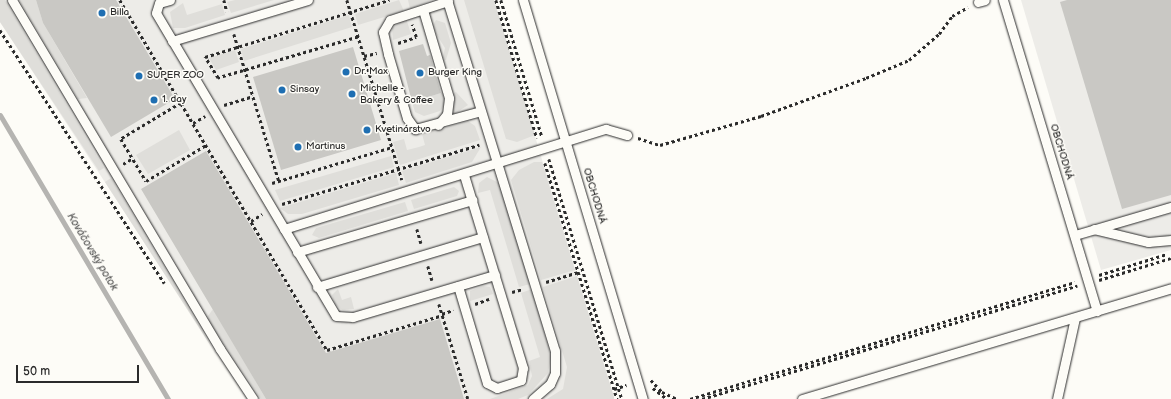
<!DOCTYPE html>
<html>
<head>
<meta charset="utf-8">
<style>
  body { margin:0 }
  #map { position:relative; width:1171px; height:399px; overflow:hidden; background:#fdfcf7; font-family:"Balsamiq Sans",sans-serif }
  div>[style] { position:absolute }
  .built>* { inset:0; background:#edece8 }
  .green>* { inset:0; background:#dfdeda }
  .stream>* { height:5px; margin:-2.5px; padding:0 2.5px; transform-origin:2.5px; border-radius:2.5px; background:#b5b4b1 }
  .building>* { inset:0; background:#c9c8c4 }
  .path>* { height:2.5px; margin-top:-1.25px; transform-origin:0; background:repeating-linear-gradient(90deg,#2b2b2b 0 3px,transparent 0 6px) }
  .roads { filter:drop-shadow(0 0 1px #2b2b2b) drop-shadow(0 0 1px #2b2b2b) }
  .lane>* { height:9px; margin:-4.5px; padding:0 4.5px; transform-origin:4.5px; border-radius:4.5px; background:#fdfcf7 }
  .dots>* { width:11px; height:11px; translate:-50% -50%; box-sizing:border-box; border:2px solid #fdfcf7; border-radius:50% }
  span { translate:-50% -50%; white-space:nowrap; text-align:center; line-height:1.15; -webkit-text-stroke:3px #fdfcf7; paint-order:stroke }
  .poi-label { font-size:10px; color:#2b2b2b }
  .left { translate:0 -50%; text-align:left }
  .street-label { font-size:10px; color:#2b2b2b }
  .water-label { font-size:11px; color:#5b5b5a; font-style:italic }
  .scale { position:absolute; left:16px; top:365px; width:123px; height:18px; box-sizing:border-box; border:2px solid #2b2b2b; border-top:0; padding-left:5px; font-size:12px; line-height:14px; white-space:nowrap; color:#2b2b2b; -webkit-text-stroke:3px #fdfcf7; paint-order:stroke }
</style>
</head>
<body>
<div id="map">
  <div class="built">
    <div style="clip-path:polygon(0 0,494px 0,614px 399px,247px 399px,0 22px)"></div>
    <div style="clip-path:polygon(1021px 0,1171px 0,1171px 250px,1101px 270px)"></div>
  </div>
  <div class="green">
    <div style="clip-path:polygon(0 0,5px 0,104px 168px,99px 171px,0 22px)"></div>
    <div style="clip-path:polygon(19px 0,36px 0,43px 23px,87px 98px,78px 99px)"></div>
    <div style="clip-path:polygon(235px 0,274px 0,231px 13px,227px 2px)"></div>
    <div style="clip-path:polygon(399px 0,404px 11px,358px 25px,355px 14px)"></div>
    <div style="clip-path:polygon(408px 0,432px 0,410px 9px)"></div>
    <div style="clip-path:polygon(464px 0,494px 0,535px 135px,517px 142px,506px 139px)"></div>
    <div style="clip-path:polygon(183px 3px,187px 15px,222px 4px,225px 15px,185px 28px,173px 28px,170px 12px)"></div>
    <div style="clip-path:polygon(349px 15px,352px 27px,244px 61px,241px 49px)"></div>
    <div style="clip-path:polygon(406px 18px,411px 34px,393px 40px,392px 28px)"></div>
    <div style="clip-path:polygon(436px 20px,445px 23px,451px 43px,446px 60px,442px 61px,445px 48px,432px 27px)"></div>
    <div style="clip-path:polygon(235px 50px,239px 62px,216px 70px,209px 58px)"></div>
    <div style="clip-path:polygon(444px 92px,444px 105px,440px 111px,424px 116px,415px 112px,412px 102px)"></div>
    <div style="clip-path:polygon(456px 92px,468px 105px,453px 115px,452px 94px)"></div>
    <div style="clip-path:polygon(468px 121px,475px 126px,480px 140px,400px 165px,393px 142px,404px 139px,407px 150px,419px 147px,425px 145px,422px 134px)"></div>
    <div style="clip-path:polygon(179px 130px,190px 150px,148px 174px,136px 155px)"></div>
    <div style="clip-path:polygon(481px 147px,472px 162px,406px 183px,402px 171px)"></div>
    <div style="clip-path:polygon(391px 156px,394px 167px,280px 201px,275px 190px)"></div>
    <div style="clip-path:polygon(534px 162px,542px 162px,575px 270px,541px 280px,511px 180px,519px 170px)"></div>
    <div style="clip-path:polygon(396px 173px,399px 185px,302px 214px,288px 214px,280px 208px)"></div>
    <div style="clip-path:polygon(487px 177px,499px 183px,530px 284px,519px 287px,490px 190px,478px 193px,479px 183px)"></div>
    <div style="clip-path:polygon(111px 178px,216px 354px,105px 182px)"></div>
    <div style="clip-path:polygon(454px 187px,459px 191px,457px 196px,414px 209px,411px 200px)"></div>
    <div style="clip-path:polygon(405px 202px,408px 211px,319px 238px,312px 235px,316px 228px)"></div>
    <div style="clip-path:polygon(577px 276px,614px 397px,614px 399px,547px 399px,563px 389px,567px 367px,543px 287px)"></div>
    <div style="clip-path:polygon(483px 286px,490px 287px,493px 294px,470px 301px,470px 291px)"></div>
    <div style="clip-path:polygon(338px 289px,342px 300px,351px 297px,354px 309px,342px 310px,335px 304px,332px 295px)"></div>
    <div style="clip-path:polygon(532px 289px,551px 357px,548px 373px,528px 395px,518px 399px,490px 399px,528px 385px,532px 376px,529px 361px,540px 357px,521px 293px)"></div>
    <div style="clip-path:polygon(213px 309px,266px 399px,261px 399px,209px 322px,208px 316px)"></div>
  </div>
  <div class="stream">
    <div style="left:0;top:115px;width:330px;rotate:59.4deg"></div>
  </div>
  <div class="building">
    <div style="clip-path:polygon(36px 0,116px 0,175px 99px,111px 137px,43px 23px)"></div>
    <div style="clip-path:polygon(1067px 0,1171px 0,1171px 195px,1122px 209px,1060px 2px)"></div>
    <div style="clip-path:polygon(423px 44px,427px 56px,430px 55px,441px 93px,412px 102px,399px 51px)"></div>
    <div style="clip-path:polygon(353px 47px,381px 140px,281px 170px,253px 77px)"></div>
    <div style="clip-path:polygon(206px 151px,326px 353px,440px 319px,464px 399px,266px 399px,141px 189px)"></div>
  </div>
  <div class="path">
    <div style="left:120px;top:0;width:407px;rotate:59.4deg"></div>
    <div style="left:327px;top:350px;width:121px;rotate:-16.8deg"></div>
    <div style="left:224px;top:0;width:12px;rotate:76deg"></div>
    <div style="left:347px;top:0;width:188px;rotate:73deg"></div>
    <div style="left:496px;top:0;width:144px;rotate:73.5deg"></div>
    <div style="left:501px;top:0;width:143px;rotate:73.3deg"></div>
    <div style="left:0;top:30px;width:302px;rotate:57deg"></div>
    <div style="left:234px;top:34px;width:154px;rotate:73deg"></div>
    <div style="left:358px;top:37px;width:146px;rotate:163.7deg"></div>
    <div style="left:218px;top:78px;width:25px;rotate:-122deg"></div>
    <div style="left:205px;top:57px;width:193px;rotate:-17.2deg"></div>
    <div style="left:398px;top:43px;width:19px;rotate:-18deg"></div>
    <div style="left:416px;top:37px;width:13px;rotate:-108deg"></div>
    <div style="left:364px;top:56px;width:13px;rotate:-13deg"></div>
    <div style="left:181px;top:103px;width:70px;rotate:149deg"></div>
    <div style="left:121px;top:139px;width:49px;rotate:59.2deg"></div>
    <div style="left:146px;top:181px;width:70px;rotate:-31deg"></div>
    <div style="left:224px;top:105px;width:30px;rotate:-17deg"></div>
    <div style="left:193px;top:123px;width:14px;rotate:-30deg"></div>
    <div style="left:638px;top:138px;width:23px;rotate:18deg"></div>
    <div style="left:660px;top:145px;width:105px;rotate:-16deg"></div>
    <div style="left:761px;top:116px;width:112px;rotate:-19.9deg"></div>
    <div style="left:866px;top:78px;width:47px;rotate:-22.7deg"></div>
    <div style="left:909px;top:60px;width:40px;rotate:-41deg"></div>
    <div style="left:939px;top:34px;width:22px;rotate:-54deg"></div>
    <div style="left:952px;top:16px;width:18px;rotate:-29deg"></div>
    <div style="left:549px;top:159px;width:251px;rotate:73.1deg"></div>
    <div style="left:545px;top:163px;width:247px;rotate:73deg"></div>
    <div style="left:123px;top:164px;width:12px;rotate:-31deg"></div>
    <div style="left:272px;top:183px;width:125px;rotate:-16.7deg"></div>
    <div style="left:282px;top:204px;width:206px;rotate:-16.7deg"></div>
    <div style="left:251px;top:221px;width:13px;rotate:-32deg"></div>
    <div style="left:417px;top:229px;width:15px;rotate:74deg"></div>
    <div style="left:428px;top:266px;width:15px;rotate:74deg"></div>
    <div style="left:1099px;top:275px;width:71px;rotate:-17.2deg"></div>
    <div style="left:1099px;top:280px;width:75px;rotate:-17deg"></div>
    <div style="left:546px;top:282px;width:34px;rotate:-17deg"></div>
    <div style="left:512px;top:292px;width:11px;rotate:-15deg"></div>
    <div style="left:439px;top:304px;width:99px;rotate:73deg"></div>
    <div style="left:475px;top:304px;width:15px;rotate:-20deg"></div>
    <div style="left:442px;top:314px;width:12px;rotate:-20deg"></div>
    <div style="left:651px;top:380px;width:16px;rotate:47deg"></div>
    <div style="left:662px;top:392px;width:17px;rotate:25deg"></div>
    <div style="left:653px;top:388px;width:18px;rotate:38deg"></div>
    <div style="left:614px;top:389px;width:13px;rotate:-18deg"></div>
    <div style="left:690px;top:399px;width:402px;rotate:-16.9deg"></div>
    <div style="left:702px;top:399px;width:392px;rotate:-16.8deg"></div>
  </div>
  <div class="roads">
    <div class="lane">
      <div style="left:12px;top:0;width:406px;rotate:59.2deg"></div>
      <div style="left:220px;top:349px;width:60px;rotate:56.6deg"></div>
      <div style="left:170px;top:0;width:11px;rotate:165deg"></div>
      <div style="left:159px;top:3px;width:10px;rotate:107deg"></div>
      <div style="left:156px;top:13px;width:352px;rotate:59.3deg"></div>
      <div style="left:336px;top:316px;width:17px;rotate:3deg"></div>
      <div style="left:353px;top:317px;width:148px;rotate:-16.5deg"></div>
      <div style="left:447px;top:0;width:367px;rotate:72.9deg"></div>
      <div style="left:555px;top:351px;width:22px;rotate:90deg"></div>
      <div style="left:555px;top:373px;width:12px;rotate:114deg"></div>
      <div style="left:550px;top:384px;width:23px;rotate:139deg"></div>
      <div style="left:523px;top:0;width:417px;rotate:73.3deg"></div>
      <div style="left:1003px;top:0;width:325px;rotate:73.2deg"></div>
      <div style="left:448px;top:1px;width:61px;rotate:161.9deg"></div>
      <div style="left:390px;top:20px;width:14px;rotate:120deg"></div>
      <div style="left:383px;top:32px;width:23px;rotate:77deg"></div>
      <div style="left:388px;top:54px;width:67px;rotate:73.5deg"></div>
      <div style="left:407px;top:118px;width:14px;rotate:54deg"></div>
      <div style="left:415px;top:129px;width:68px;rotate:-15.3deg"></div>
      <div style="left:978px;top:2px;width:7px;rotate:-16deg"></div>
      <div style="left:423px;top:10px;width:92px;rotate:73.5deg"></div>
      <div style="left:449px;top:98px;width:16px;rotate:97deg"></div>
      <div style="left:447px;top:114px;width:14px;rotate:129deg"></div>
      <div style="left:172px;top:41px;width:142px;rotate:-16.8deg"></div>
      <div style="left:284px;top:229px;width:337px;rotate:-17.3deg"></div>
      <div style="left:606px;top:129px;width:22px;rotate:16deg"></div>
      <div style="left:1094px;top:229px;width:56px;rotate:13.5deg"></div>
      <div style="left:1148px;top:242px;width:23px;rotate:-5deg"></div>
      <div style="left:1075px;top:235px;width:100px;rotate:-16.3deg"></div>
      <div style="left:297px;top:252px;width:183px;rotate:-16.5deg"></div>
      <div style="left:458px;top:286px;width:101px;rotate:73.4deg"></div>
      <div style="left:487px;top:383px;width:11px;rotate:27deg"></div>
      <div style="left:497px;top:388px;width:25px;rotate:-18deg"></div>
      <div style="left:521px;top:380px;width:12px;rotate:-81deg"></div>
      <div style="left:523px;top:368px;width:202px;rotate:-107deg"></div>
      <div style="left:317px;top:287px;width:173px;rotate:-16.8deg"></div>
      <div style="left:802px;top:399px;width:385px;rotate:-16.7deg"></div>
      <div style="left:1057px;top:399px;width:83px;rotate:-77.5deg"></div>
    </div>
  </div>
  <div class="dots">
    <div style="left:102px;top:13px;background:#1f6fb2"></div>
    <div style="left:346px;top:72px;background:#1f6fb2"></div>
    <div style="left:420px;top:73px;background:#1f6fb2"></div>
    <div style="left:139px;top:76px;background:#1f6fb2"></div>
    <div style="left:282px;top:90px;background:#1f6fb2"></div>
    <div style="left:352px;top:94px;background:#1f6fb2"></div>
    <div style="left:154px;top:100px;background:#1f6fb2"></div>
    <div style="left:367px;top:130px;background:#1f6fb2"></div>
    <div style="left:298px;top:147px;background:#1f6fb2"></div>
  </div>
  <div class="poi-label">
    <span class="left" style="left:110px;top:13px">Billa</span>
    <span class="left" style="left:354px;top:72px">Dr. Max</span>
    <span class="left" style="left:428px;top:73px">Burger King</span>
    <span class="left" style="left:147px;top:76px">SUPER ZOO</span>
    <span class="left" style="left:360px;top:94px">Michelle -<br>Bakery &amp; Coffee</span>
    <span class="left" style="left:290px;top:90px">Sinsay</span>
    <span class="left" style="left:162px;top:100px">1. day</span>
    <span class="left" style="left:375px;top:130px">Kvetinárstvo</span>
    <span class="left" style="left:306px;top:147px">Martinus</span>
  </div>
  <div class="street-label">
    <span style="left:1061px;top:152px;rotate:73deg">OBCHODNÁ</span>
    <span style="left:594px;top:196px;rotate:73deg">OBCHODNÁ</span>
  </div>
  <div class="water-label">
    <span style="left:92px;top:252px;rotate:59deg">Kováčovský potok</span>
  </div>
  <div class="scale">50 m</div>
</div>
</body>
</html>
